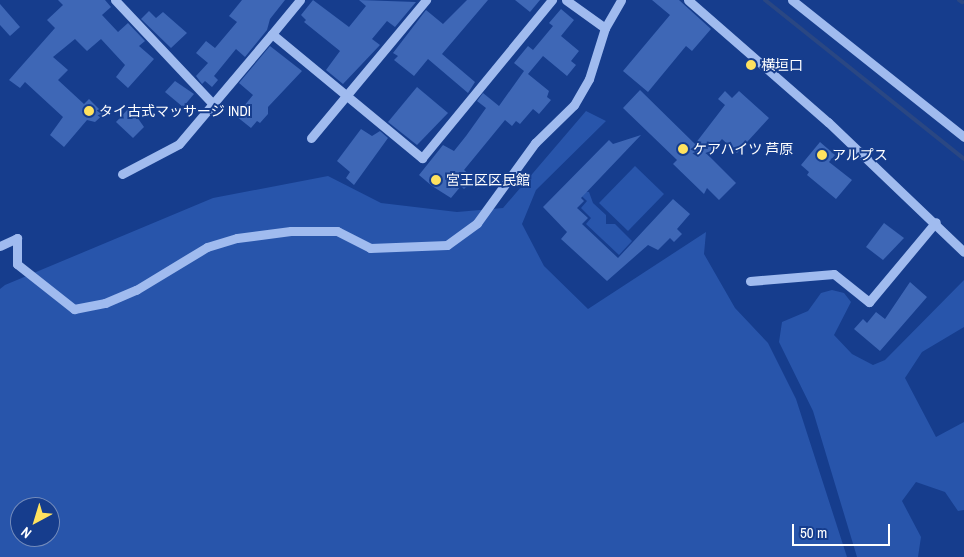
<!DOCTYPE html>
<html>
<head>
<meta charset="utf-8">
<style>
  body { margin:0 }
  #map { position:relative; width:964px; height:557px; overflow:hidden; background:#163d8d; font-family:"Archivo Narrow","Noto Sans JP",sans-serif }
  div>[style] { position:absolute }
  .green>* { inset:0; background:#2855ab }
  .stream>* { height:4px; margin:-2px; padding:0 2px; transform-origin:2px; border-radius:2px; background:#2a4783 }
  .building>* { inset:0; background:#3e67b6 }
  .minor>* { height:9px; margin:-4.5px; padding:0 4.5px; transform-origin:4.5px; border-radius:4.5px; background:#a0bbef }
  .dots>* { width:14px; height:14px; translate:-50% -50%; box-sizing:border-box; border:2px solid #163d8d; border-radius:50% }
  span { translate:-50% -50%; white-space:nowrap; text-align:center; line-height:1.15; -webkit-text-stroke:4px #163d8d; paint-order:stroke }
  .poi-label { font-size:14px; color:#fff }
  .left { translate:0 -50%; text-align:left }
  .north { position:absolute; left:10px; top:497px; width:50px; height:50px; box-sizing:border-box; background:#163d8d; border:1px solid #738bbb; border-radius:50%; rotate:219deg; font-size:14px; font-weight:700; line-height:20px; text-align:center; color:#fff }
  .north::after { content:''; display:block; margin:auto; width:18px; height:22px; background:#ffe25f; clip-path:polygon(50% 0,100% 100%,50% 72%,0 100%) }
  .scale { position:absolute; left:792px; top:524px; width:98px; height:22px; box-sizing:border-box; border:2px solid #fff; border-top:0; padding-left:6px; font-size:15px; line-height:18px; white-space:nowrap; color:#fff; -webkit-text-stroke:4px #163d8d; paint-order:stroke }
</style>
</head>
<body>
<div id="map">
  <div class="green">
    <div style="clip-path:polygon(evenodd,586px 111px,606px 121px,536px 190px,522px 224px,544px 266px,588px 309px,706px 232px,704px 254px,735px 308px,768px 343px,796px 399px,847px 557px,0 557px,0 289px,5px 285px,213px 198px,328px 176px,381px 203px,457px 212px,503px 208px,586px 111px,20px 507px,50px 507px,50px 537px,20px 537px,20px 507px)"></div>
    <div style="clip-path:polygon(635px 166px,664px 194px,628px 231px,599px 203px)"></div>
    <div style="clip-path:polygon(576px 191px,589px 192px,593px 203px,606px 215px,606px 224px,615px 224px,632px 241px,619px 255px,586px 224px,591px 218px,581px 208px,587px 201px)"></div>
    <div style="clip-path:polygon(964px 280px,964px 327px,922px 352px,905px 378px,936px 437px,964px 422px,964px 510px,958px 511px,945px 492px,916px 482px,902px 501px,921px 537px,918px 557px,857px 557px,813px 411px,779px 342px,782px 322px,808px 311px,821px 293px,832px 290px,844px 293px,851px 302px,834px 335px,852px 354px,873px 365px,885px 360px)"></div>
  </div>
  <div class="stream">
    <div style="left:765px;top:0;width:255px;rotate:38.6deg"></div>
    <div style="left:959px;top:0;width:4px;rotate:34deg"></div>
  </div>
  <div class="building">
    <div style="clip-path:polygon(58px 0,105px 0,111px 7px,102px 15px,118px 32px,128px 23px,145px 41px,139px 46px,154px 59px,128px 88px,116px 77px,125px 65px,101px 39px,87px 51px,75px 39px,53px 57px,68px 70px,58px 80px,84px 104px,89px 99px,104px 114px,95px 122px,87px 120px,64px 147px,50px 135px,63px 117px,25px 82px,20px 88px,9px 80px,55px 28px,47px 20px,63px 5px)"></div>
    <div style="clip-path:polygon(242px 0,285px 0,270px 19px,267px 30px,245px 57px,236px 49px,214px 76px,218px 80px,212px 87px,205px 81px,202px 84px,196px 76px,208px 63px,196px 53px,206px 41px,215px 48px,237px 22px,229px 16px)"></div>
    <div style="clip-path:polygon(313px 0,349px 27px,366px 6px,359px 0,416px 2px,395px 27px,387px 21px,372px 39px,380px 45px,343px 84px,326px 70px,340px 51px,304px 22px,306px 20px,301px 15px)"></div>
    <div style="clip-path:polygon(467px 0,488px 0,442px 54px,475px 82px,468px 93px,428px 59px,414px 76px,394px 60px,398px 56px,393px 53px,426px 10px,443px 24px)"></div>
    <div style="clip-path:polygon(515px 0,540px 0,530px 12px)"></div>
    <div style="clip-path:polygon(652px 0,679px 0,711px 29px,692px 51px,686px 46px,648px 92px,623px 71px,670px 15px)"></div>
    <div style="clip-path:polygon(0 4px,20px 27px,10px 36px,0 25px)"></div>
    <div style="clip-path:polygon(561px 9px,574px 20px,561px 36px,579px 51px,571px 61px,576px 65px,567px 76px,543px 56px,528px 74px,549px 91px,547px 97px,551px 100px,539px 114px,533px 109px,520px 124px,516px 121px,512px 126px,505px 120px,464px 170px,474px 179px,464px 189px,461px 186px,451px 198px,432px 186px,419px 175px,443px 145px,454px 151px,466px 136px,486px 108px,477px 101px,483px 93px,499px 106px,524px 71px,514px 63px,528px 46px,533px 50px,553px 26px,549px 23px)"></div>
    <div style="clip-path:polygon(149px 11px,156px 18px,163px 12px,187px 33px,171px 48px,141px 19px)"></div>
    <div style="clip-path:polygon(270px 46px,302px 71px,268px 107px,268px 114px,260px 123px,257px 121px,251px 128px,236px 116px,253px 95px,239px 83px)"></div>
    <div style="clip-path:polygon(175px 81px,194px 94px,183px 107px,165px 92px)"></div>
    <div style="clip-path:polygon(417px 87px,448px 113px,417px 145px,388px 122px)"></div>
    <div style="clip-path:polygon(640px 90px,695px 144px,725px 105px,718px 99px,725px 91px,732px 98px,739px 91px,769px 118px,737px 153px,722px 139px,708px 155px,736px 183px,719px 200px,707px 188px,704px 194px,673px 164px,677px 160px,623px 108px)"></div>
    <div style="clip-path:polygon(130px 107px,144px 127px,133px 138px,116px 122px)"></div>
    <div style="clip-path:polygon(361px 129px,372px 136px,380px 131px,388px 138px,354px 185px,346px 178px,350px 172px,337px 161px)"></div>
    <div style="clip-path:polygon(641px 135px,581px 198px,584px 201px,577px 208px,588px 218px,582px 224px,618px 258px,673px 199px,690px 214px,677px 229px,682px 234px,674px 242px,670px 238px,658px 250px,648px 245px,607px 281px,561px 239px,567px 232px,543px 207px,609px 140px,613px 144px)"></div>
    <div style="clip-path:polygon(820px 142px,835px 155px,829px 162px,852px 180px,836px 199px,807px 175px,809px 172px,801px 165px)"></div>
    <div style="clip-path:polygon(884px 223px,904px 238px,883px 260px,866px 247px)"></div>
    <div style="clip-path:polygon(910px 282px,927px 297px,880px 351px,854px 329px,863px 319px,867px 323px,876px 312px,885px 319px)"></div>
  </div>
  <div class="minor">
    <div style="left:115px;top:0;width:141px;rotate:46.7deg"></div>
    <div style="left:300px;top:0;width:44px;rotate:129.5deg"></div>
    <div style="left:272px;top:34px;width:195px;rotate:39.6deg"></div>
    <div style="left:422px;top:158px;width:205px;rotate:-50.6deg"></div>
    <div style="left:566px;top:0;width:48px;rotate:35.7deg"></div>
    <div style="left:688px;top:0;width:186px;rotate:41.1deg"></div>
    <div style="left:828px;top:122px;width:188px;rotate:43.7deg"></div>
    <div style="left:792px;top:0;width:220px;rotate:38.5deg"></div>
    <div style="left:311px;top:138px;width:180px;rotate:-50.2deg"></div>
    <div style="left:122px;top:174px;width:64px;rotate:-27.8deg"></div>
    <div style="left:179px;top:144px;width:144px;rotate:-49.8deg"></div>
    <div style="left:0;top:246px;width:19px;rotate:-25deg"></div>
    <div style="left:17px;top:238px;width:26px;rotate:90deg"></div>
    <div style="left:17px;top:264px;width:73px;rotate:38.3deg"></div>
    <div style="left:74px;top:309px;width:32px;rotate:-11deg"></div>
    <div style="left:105px;top:303px;width:34px;rotate:-23deg"></div>
    <div style="left:136px;top:290px;width:83px;rotate:-31.2deg"></div>
    <div style="left:207px;top:247px;width:31px;rotate:-17deg"></div>
    <div style="left:237px;top:238px;width:54px;rotate:-7.4deg"></div>
    <div style="left:291px;top:231px;width:46px"></div>
    <div style="left:337px;top:231px;width:37px;rotate:27deg"></div>
    <div style="left:370px;top:248px;width:77px;rotate:-2.2deg"></div>
    <div style="left:447px;top:245px;width:37px;rotate:-36deg"></div>
    <div style="left:477px;top:223px;width:99px;rotate:-54.1deg"></div>
    <div style="left:535px;top:143px;width:54px;rotate:-44.3deg"></div>
    <div style="left:574px;top:105px;width:30px;rotate:-60deg"></div>
    <div style="left:589px;top:79px;width:53px;rotate:-72.6deg"></div>
    <div style="left:605px;top:28px;width:32px;rotate:-60deg"></div>
    <div style="left:750px;top:281px;width:84px;rotate:-4.8deg"></div>
    <div style="left:834px;top:274px;width:45px;rotate:38.7deg"></div>
    <div style="left:869px;top:302px;width:104px;rotate:-50.1deg"></div>
  </div>
  <div class="dots">
    <div style="left:751px;top:65px;background:#ffe25f"></div>
    <div style="left:89px;top:111px;background:#ffe25f"></div>
    <div style="left:683px;top:149px;background:#ffe25f"></div>
    <div style="left:822px;top:155px;background:#ffe25f"></div>
    <div style="left:436px;top:180px;background:#ffe25f"></div>
  </div>
  <div class="poi-label">
    <span class="left" style="left:761px;top:65px">横垣口</span>
    <span class="left" style="left:99px;top:111px">タイ古式マッサージ INDI</span>
    <span class="left" style="left:693px;top:149px">ケアハイツ 芦原</span>
    <span class="left" style="left:832px;top:155px">アルプス</span>
    <span class="left" style="left:446px;top:180px">宮王区区民館</span>
  </div>
  <div class="north">N</div>
  <div class="scale">50 m</div>
</div>
</body>
</html>
